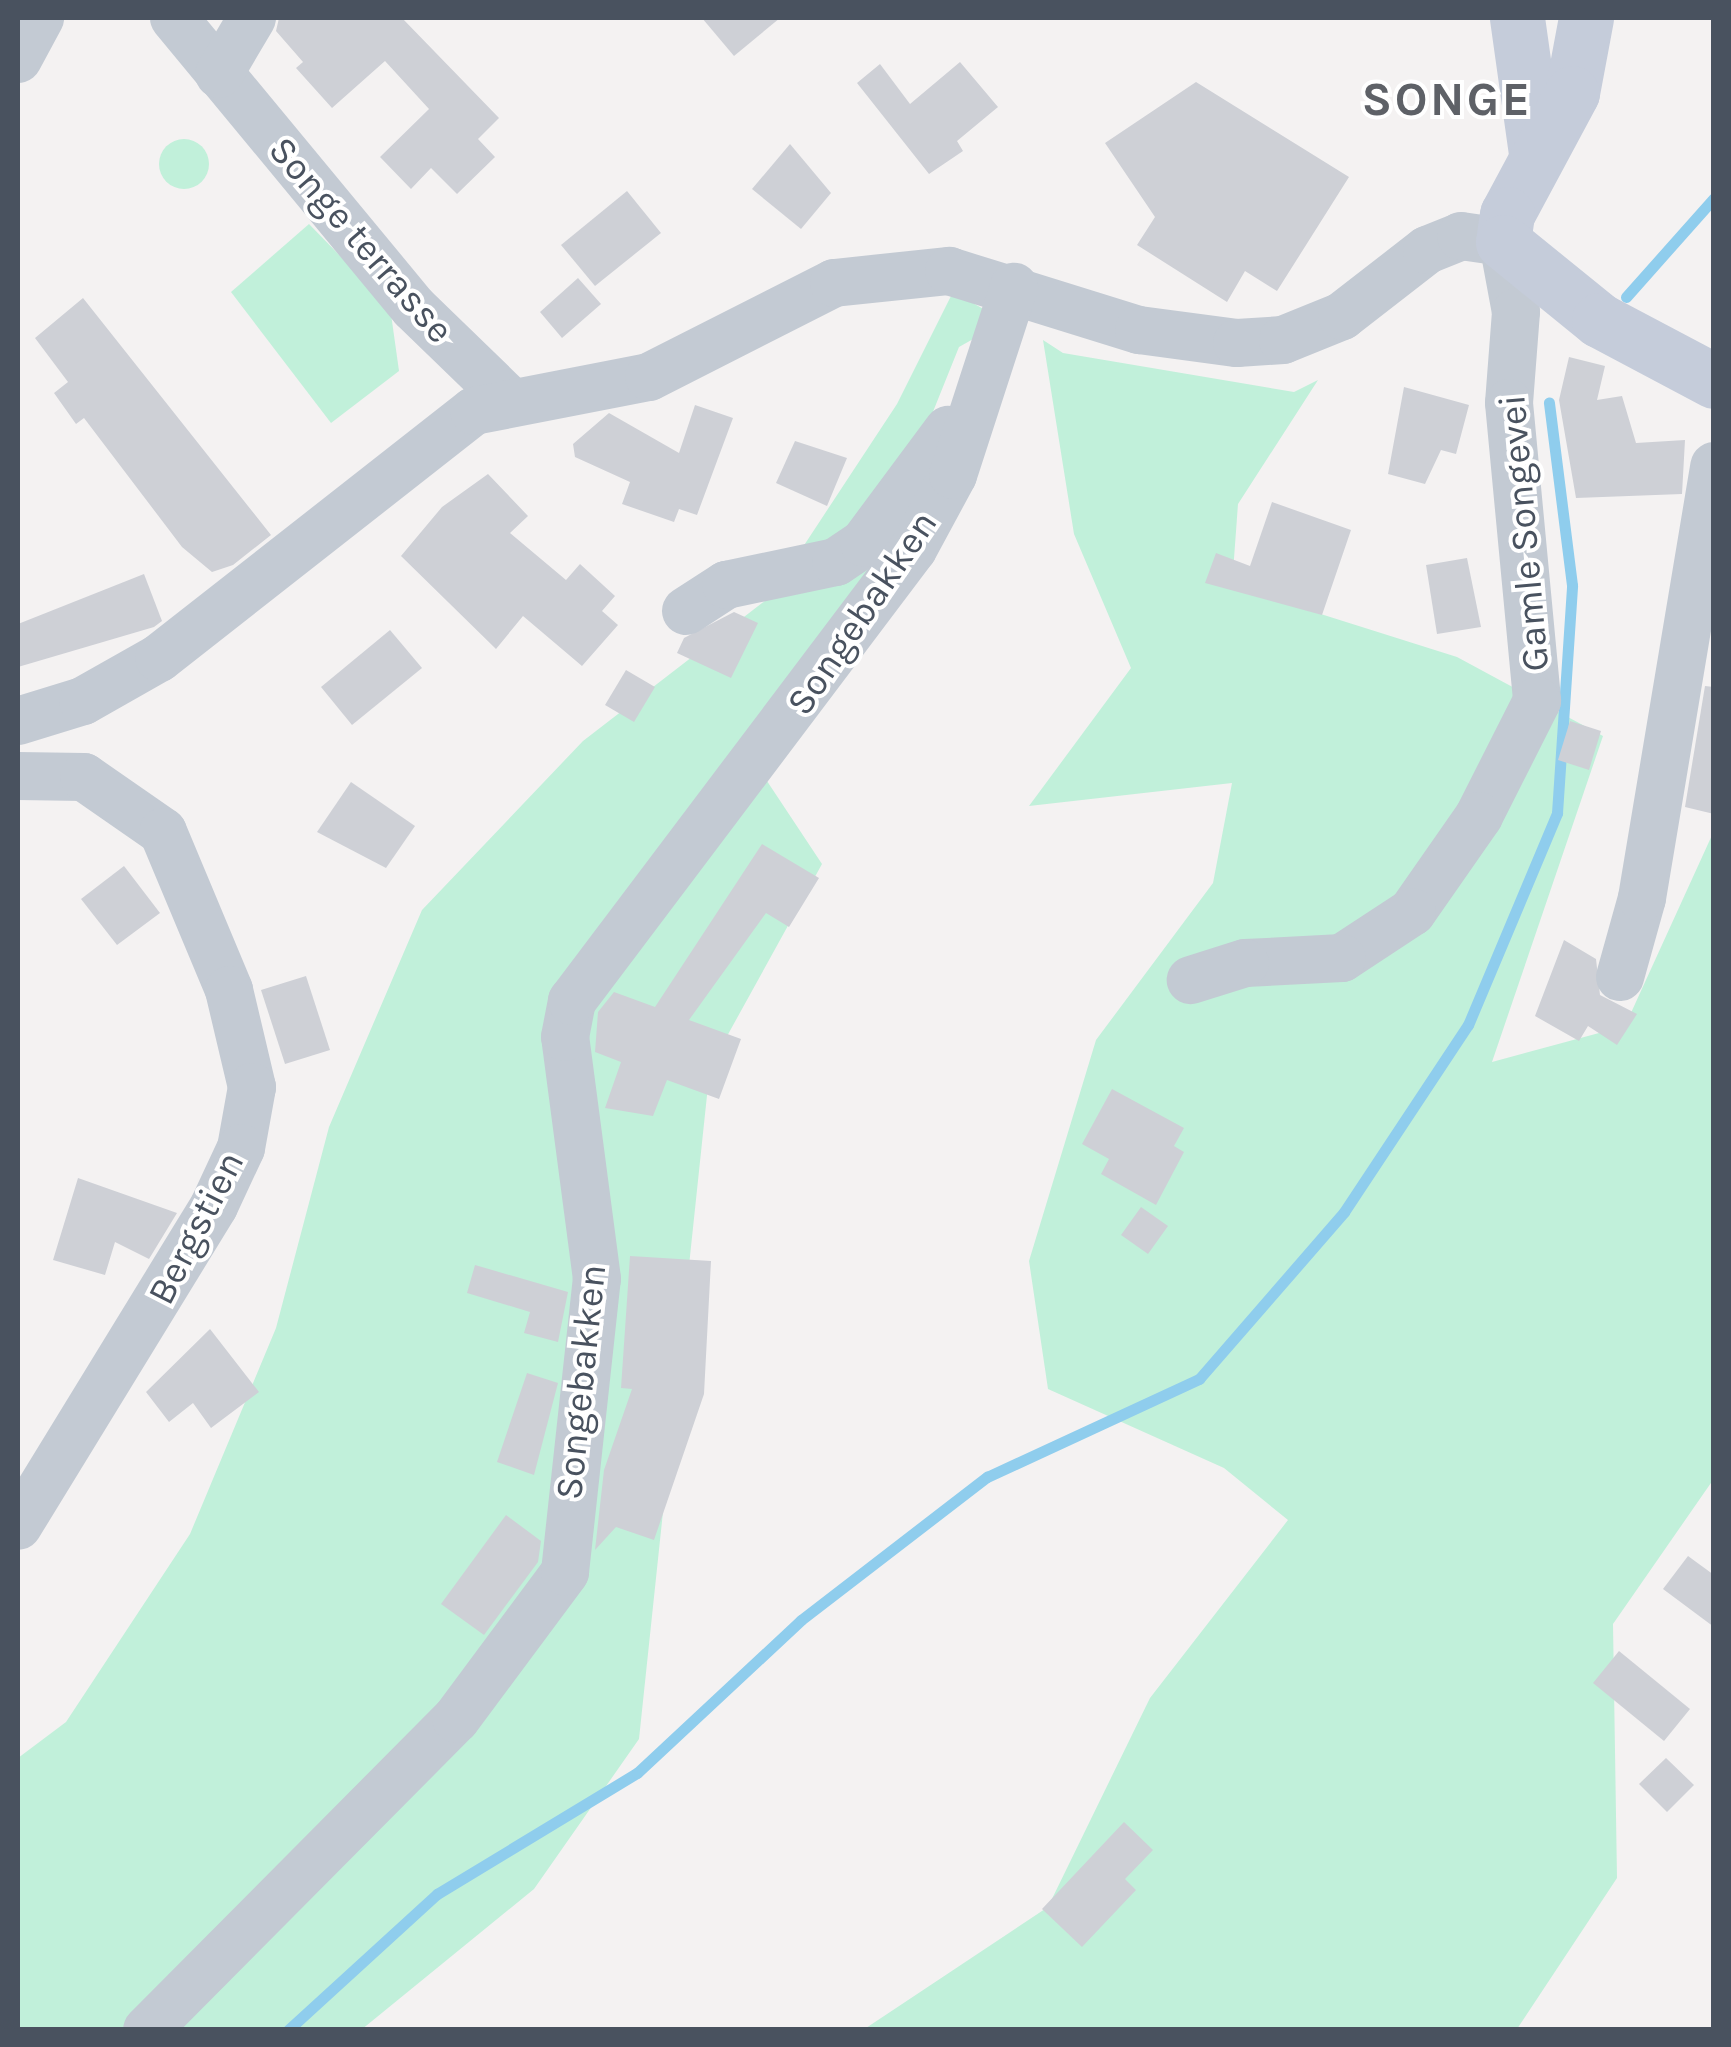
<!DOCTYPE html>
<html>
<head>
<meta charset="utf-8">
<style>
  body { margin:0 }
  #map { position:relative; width:1731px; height:2047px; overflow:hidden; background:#f4f2f2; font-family:Karla,sans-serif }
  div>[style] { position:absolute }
  .green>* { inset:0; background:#c1f0da }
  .round { border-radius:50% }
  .stream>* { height:11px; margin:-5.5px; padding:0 5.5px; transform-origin:5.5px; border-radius:5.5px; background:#8fcded }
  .building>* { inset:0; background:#ced0d6 }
  .minor>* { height:48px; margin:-24px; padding:0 24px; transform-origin:24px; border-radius:24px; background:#c3cad3 }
  .secondary>* { height:55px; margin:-27.5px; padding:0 27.5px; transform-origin:27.5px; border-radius:27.5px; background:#c5ccda }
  span { translate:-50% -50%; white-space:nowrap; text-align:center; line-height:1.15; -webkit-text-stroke:8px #fff; paint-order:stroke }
  .street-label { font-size:38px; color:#49525f }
  .district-label { font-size:48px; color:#5e6167; font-weight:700; letter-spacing:2.5px }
  .frame { position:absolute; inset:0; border:20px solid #49525f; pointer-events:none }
</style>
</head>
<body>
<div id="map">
  <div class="green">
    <div class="round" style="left:159px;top:139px;width:50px;height:50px"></div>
    <div style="clip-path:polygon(309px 224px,390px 307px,399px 371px,331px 423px,231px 292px)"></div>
    <div style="clip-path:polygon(953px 292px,1005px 321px,959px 347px,871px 566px,759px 769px,822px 864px,710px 1067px,639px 1739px,534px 1889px,361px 2030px,18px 2029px,18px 1758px,66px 1722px,190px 1534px,276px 1328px,329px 1127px,422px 910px,583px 741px,770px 597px,897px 404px)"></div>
    <div style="clip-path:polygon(1043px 340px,1063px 353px,1294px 392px,1318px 380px,1238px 504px,1232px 586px,1457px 657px,1603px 736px,1492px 1062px,1625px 1026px,1713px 833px,1713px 1480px,1613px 1624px,1617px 1878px,1517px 2029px,863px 2030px,1048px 1907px,1150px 1698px,1288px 1520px,1224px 1468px,1048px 1389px,1029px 1261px,1096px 1040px,1213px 883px,1232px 783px,1029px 806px,1131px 668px,1074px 534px)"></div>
  </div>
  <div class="stream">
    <div style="left:1626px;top:297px;width:132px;rotate:-48.4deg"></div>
    <div style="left:288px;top:2030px;width:202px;rotate:-42.4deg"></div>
    <div style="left:437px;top:1894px;width:234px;rotate:-31.2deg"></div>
    <div style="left:637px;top:1773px;width:224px;rotate:-43deg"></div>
    <div style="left:801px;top:1620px;width:235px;rotate:-37.6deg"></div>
    <div style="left:987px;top:1477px;width:234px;rotate:-24.8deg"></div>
    <div style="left:1199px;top:1379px;width:221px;rotate:-49deg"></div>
    <div style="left:1344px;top:1212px;width:224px;rotate:-56.5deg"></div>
    <div style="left:1468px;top:1025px;width:230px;rotate:-67.2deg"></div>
    <div style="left:1557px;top:813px;width:228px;rotate:-86.2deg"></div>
    <div style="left:1572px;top:585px;width:184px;rotate:-97.2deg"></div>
  </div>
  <div class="building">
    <div style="clip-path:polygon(279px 18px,402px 18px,499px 118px,478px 139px,495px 157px,457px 194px,431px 168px,411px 189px,380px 157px,429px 109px,385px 61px,332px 108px,296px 68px,303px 62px,276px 31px)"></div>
    <div style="clip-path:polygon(702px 18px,780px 18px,734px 56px)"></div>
    <div style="clip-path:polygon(960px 62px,998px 107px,957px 141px,963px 151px,929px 174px,857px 83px,880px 64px,910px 104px)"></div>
    <div style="clip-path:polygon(1196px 82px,1349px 177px,1277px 291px,1245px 271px,1227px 302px,1137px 245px,1155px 217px,1105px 143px)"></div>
    <div style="clip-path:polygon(790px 144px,831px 193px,801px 229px,752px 189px)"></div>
    <div style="clip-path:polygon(627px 191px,661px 233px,595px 286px,561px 245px)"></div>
    <div style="clip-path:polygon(578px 278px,601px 304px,562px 338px,540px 312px)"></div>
    <div style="clip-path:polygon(83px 298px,271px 535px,233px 565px,212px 572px,182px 547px,84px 418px,76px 424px,54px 393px,68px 382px,35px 338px)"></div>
    <div style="clip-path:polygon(1569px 357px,1605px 366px,1597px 400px,1622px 396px,1636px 443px,1685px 440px,1682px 494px,1576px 498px,1559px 400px)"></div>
    <div style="clip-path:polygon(1404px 387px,1469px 405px,1456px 454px,1441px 450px,1425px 484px,1388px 474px)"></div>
    <div style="clip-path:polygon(695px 405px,733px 418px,697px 515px,679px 509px,674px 522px,622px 504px,630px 482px,575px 457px,573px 444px,609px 413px,679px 453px)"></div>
    <div style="clip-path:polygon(795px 441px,847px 458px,827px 506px,776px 483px)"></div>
    <div style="clip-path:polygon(488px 474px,528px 516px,510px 533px,566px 580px,580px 564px,615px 596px,602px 611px,618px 625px,582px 666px,523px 616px,496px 649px,401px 556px,442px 507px)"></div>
    <div style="clip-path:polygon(1272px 502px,1351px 530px,1322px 615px,1205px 583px,1216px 553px,1250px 566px)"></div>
    <div style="clip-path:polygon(1467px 558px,1481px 627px,1437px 634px,1426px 565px)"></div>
    <div style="clip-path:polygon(144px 574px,162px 621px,154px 627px,18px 667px,18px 624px)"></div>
    <div style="clip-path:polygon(734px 612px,758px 623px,731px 678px,677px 653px,684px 638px)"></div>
    <div style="clip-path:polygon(390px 630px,422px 668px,352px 725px,321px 687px)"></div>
    <div style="clip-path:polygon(626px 670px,655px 687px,634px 722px,605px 705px)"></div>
    <div style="clip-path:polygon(1705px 686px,1714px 687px,1714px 814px,1685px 807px)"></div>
    <div style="clip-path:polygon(1570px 721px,1601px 731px,1589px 770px,1558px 760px)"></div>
    <div style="clip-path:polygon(351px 782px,415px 826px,386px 868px,317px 832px)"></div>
    <div style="clip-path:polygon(762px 844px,819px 878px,789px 927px,766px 913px,689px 1020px,741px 1039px,719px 1099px,667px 1080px,653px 1116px,605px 1108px,621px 1062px,595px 1052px,598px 1012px,614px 992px,655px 1007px)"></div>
    <div style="clip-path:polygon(124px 866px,160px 913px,117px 945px,81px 899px)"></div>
    <div style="clip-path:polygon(1564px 940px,1596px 959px,1600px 995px,1637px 1014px,1617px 1045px,1588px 1026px,1579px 1041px,1535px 1016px)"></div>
    <div style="clip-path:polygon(306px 976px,330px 1050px,285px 1064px,261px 990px)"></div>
    <div style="clip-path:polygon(1112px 1089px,1184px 1128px,1174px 1146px,1184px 1152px,1156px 1205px,1101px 1174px,1109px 1159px,1082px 1144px)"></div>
    <div style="clip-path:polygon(78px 1178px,177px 1213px,149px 1259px,115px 1242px,105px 1275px,53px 1260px)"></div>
    <div style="clip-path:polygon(1141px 1207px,1168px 1226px,1148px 1254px,1121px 1235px)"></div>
    <div style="clip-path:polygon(630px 1256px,711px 1261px,704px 1394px,654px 1540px,616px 1527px,595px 1550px,604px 1470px,632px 1389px,621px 1388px)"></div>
    <div style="clip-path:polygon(475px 1265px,568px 1292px,558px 1342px,524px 1333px,530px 1312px,467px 1293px)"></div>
    <div style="clip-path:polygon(210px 1329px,259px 1392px,211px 1428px,193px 1403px,169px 1422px,146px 1392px)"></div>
    <div style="clip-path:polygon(527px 1373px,558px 1383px,534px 1475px,497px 1462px)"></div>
    <div style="clip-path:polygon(506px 1515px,541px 1541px,538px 1562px,484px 1635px,441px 1604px)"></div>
    <div style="clip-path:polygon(1688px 1556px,1714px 1575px,1714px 1627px,1663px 1589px)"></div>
    <div style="clip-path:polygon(1619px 1651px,1690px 1709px,1664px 1741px,1593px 1683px)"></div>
    <div style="clip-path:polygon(1666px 1758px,1694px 1785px,1667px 1812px,1639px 1784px)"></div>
    <div style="clip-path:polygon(1124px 1822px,1153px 1850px,1125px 1879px,1136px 1890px,1082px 1947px,1042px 1909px)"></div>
  </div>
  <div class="minor">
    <div style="left:174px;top:18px;width:376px;rotate:50.4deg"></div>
    <div style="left:414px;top:308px;width:132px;rotate:44.1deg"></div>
    <div style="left:18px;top:59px;width:47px;rotate:-61.8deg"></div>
    <div style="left:219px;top:74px;width:65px;rotate:-59.5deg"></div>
    <div style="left:686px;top:611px;width:48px;rotate:-33deg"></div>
    <div style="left:726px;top:585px;width:112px;rotate:-11.8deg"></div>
    <div style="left:836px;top:562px;width:34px;rotate:-34deg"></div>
    <div style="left:864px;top:543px;width:141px;rotate:-53.4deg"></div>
    <div style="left:18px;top:721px;width:68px;rotate:-17.1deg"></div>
    <div style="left:83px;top:701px;width:87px;rotate:-29.5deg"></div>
    <div style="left:159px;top:658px;width:400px;rotate:-38.1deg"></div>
    <div style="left:474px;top:411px;width:178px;rotate:-11deg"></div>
    <div style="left:649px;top:377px;width:208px;rotate:-26.9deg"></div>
    <div style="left:834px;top:283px;width:116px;rotate:-6deg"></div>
    <div style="left:949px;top:271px;width:199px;rotate:17.3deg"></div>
    <div style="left:1139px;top:330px;width:99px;rotate:7.6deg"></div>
    <div style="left:1237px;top:343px;width:46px;rotate:-3.7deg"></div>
    <div style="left:1283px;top:340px;width:64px;rotate:-22.1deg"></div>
    <div style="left:1342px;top:316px;width:108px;rotate:-37.8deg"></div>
    <div style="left:1427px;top:250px;width:37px;rotate:-22deg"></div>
    <div style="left:1461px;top:236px;width:42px;rotate:8.1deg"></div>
    <div style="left:1503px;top:242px;width:71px;rotate:79.5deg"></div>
    <div style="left:1516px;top:312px;width:91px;rotate:94.4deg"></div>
    <div style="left:1509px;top:403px;width:299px;rotate:84.6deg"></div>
    <div style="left:1537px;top:701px;width:129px;rotate:116.8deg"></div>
    <div style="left:1479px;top:816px;width:117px;rotate:124.9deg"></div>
    <div style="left:1412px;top:912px;width:84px;rotate:146.7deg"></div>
    <div style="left:1342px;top:958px;width:97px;rotate:177deg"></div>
    <div style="left:1245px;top:963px;width:57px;rotate:162.5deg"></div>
    <div style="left:18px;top:776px;width:66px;rotate:0.9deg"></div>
    <div style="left:84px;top:777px;width:96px;rotate:34.8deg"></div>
    <div style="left:163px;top:832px;width:171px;rotate:67.3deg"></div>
    <div style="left:229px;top:990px;width:100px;rotate:76.7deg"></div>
    <div style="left:252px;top:1087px;width:62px;rotate:100.2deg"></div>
    <div style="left:241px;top:1148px;width:64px;rotate:115deg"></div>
    <div style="left:214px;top:1206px;width:375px;rotate:121.5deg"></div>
    <div style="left:1620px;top:977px;width:82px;rotate:-74.4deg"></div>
    <div style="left:1642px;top:898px;width:438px;rotate:-80.5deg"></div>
    <div style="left:147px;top:2030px;width:438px;rotate:-45.2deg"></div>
    <div style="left:456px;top:1719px;width:183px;rotate:-53.4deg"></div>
    <div style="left:565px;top:1572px;width:295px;rotate:-83.8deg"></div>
    <div style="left:597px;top:1279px;width:244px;rotate:-97.5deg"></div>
    <div style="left:565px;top:1037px;width:37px;rotate:-79deg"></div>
    <div style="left:572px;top:1001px;width:566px;rotate:-52.97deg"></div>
    <div style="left:913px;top:549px;width:84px;rotate:-61.6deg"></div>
    <div style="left:953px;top:475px;width:198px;rotate:-72deg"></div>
  </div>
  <div class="secondary">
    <div style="left:1517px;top:18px;width:137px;rotate:82deg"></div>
    <div style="left:1586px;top:18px;width:76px;rotate:100.6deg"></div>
    <div style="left:1572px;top:93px;width:137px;rotate:118.2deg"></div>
    <div style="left:1507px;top:214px;width:28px;rotate:98deg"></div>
    <div style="left:1503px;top:242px;width:124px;rotate:39.1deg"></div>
    <div style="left:1599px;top:320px;width:130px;rotate:27.9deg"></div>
  </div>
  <div class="street-label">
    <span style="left:361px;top:240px;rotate:49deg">Songe terrasse</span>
    <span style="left:1524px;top:533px;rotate:-95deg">Gamle Songevei</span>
    <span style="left:862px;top:613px;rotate:-56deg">Songebakken</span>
    <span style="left:196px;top:1228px;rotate:-63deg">Bergstien</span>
    <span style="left:581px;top:1382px;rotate:-84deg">Songebakken</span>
  </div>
  <div class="district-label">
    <span style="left:1447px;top:100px">SONGE</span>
  </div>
  <div class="frame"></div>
</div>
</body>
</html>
